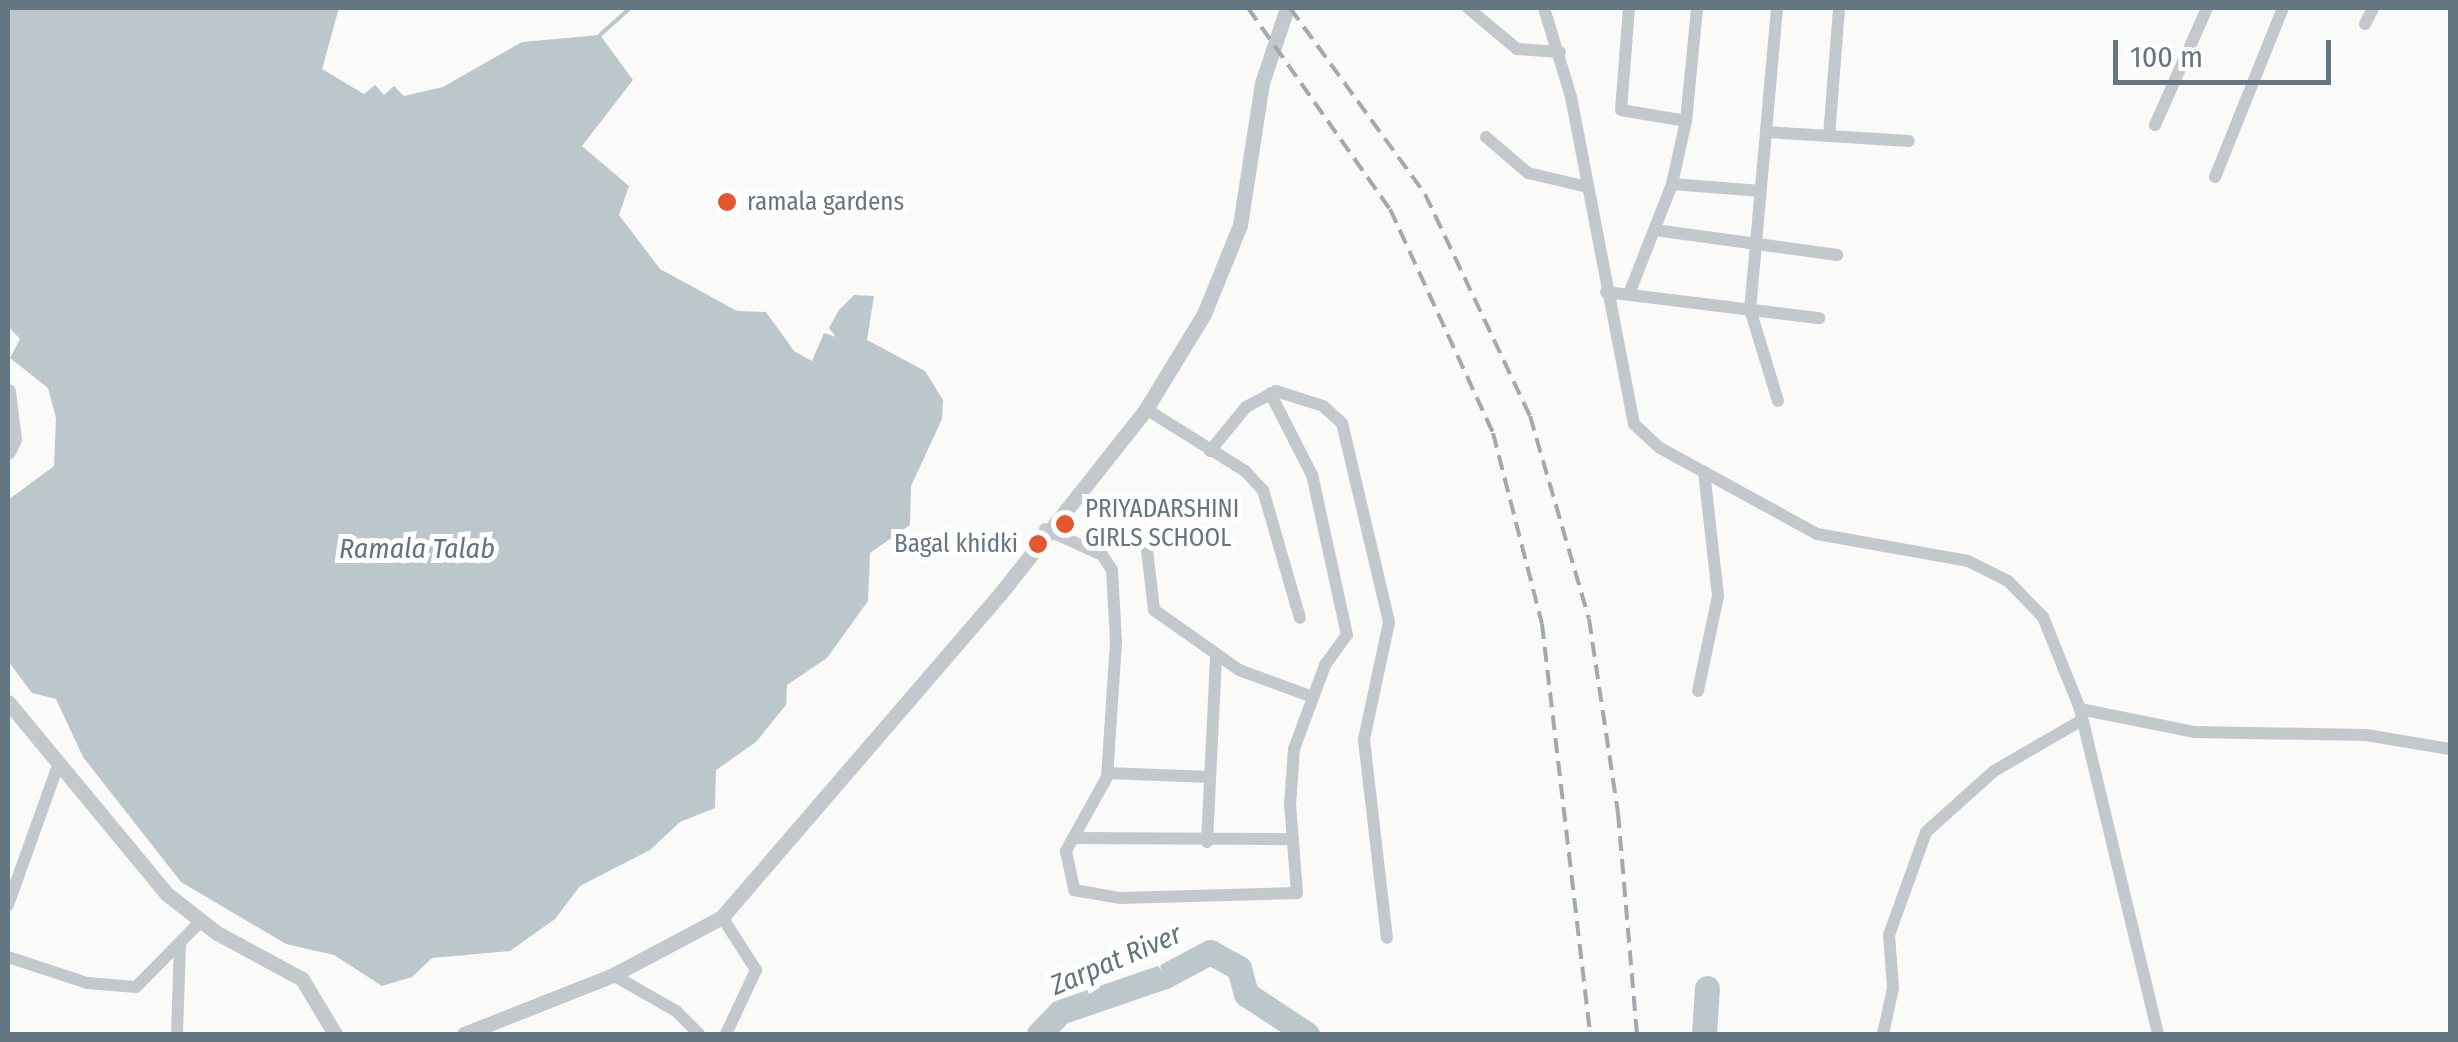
<!DOCTYPE html>
<html>
<head>
<meta charset="utf-8">
<style>
  body { margin:0 }
  #map { position:relative; width:2458px; height:1042px; overflow:hidden; background:#fafaf8; font-family:"Fira Sans Condensed",sans-serif }
  div>[style] { position:absolute }
  .water>* { inset:0; background:#bbc7cb }
  .stream>* { height:4px; margin:-2px; padding:0 2px; transform-origin:2px; border-radius:2px; background:#bbc7cb }
  .river>* { height:25px; margin:-12.5px; padding:0 12.5px; transform-origin:12.5px; border-radius:12.5px; background:#bbc7cb }
  .minor>* { height:12px; margin:-6px; padding:0 6px; transform-origin:6px; border-radius:6px; background:#c3c8cc }
  .tertiary>* { height:15px; margin:-7.5px; padding:0 7.5px; transform-origin:7.5px; border-radius:7.5px; background:#c3c8cc }
  .rail>* { height:4px; margin-top:-2px; transform-origin:0; background:repeating-linear-gradient(90deg,#a2aab0 0 15px,transparent 0 23px) }
  .dots>* { width:28px; height:28px; translate:-50% -50%; box-sizing:border-box; border:5px solid #fff; border-radius:50% }
  span { translate:-50% -50%; white-space:nowrap; text-align:center; line-height:1.15; -webkit-text-stroke:10px #fff; paint-order:stroke }
  .poi-label { font-size:25px; color:#657683 }
  .left { translate:0 -50%; text-align:left }
  .right { translate:-100% -50%; text-align:right }
  .water-label { font-size:28px; color:#60757c; font-style:italic }
  .frame { position:absolute; inset:0; border:10px solid #657683; pointer-events:none }
  .scale { position:absolute; left:2113px; top:40px; width:218px; height:45px; box-sizing:border-box; border:5px solid #657683; border-top:0; padding-left:12px; font-size:30px; line-height:35px; white-space:nowrap; color:#657683; -webkit-text-stroke:8px #fff; paint-order:stroke }
</style>
</head>
<body>
<div id="map">
  <div class="water">
    <div style="clip-path:polygon(8px 8px,339px 8px,322px 69px,364px 94px,375px 85px,384px 95px,394px 86px,404px 96px,443px 87px,522px 42px,600px 35px,633px 80px,582px 146px,629px 186px,619px 215px,660px 269px,737px 311px,766px 312px,794px 351px,812px 361px,824px 333px,836px 337px,829px 328px,839px 310px,854px 295px,874px 296px,867px 340px,925px 371px,943px 400px,942px 419px,911px 486px,910px 525px,870px 553px,868px 601px,827px 658px,787px 685px,786px 705px,756px 742px,716px 770px,715px 808px,680px 822px,650px 850px,580px 886px,555px 919px,510px 951px,432px 958px,412px 977px,382px 986px,334px 955px,286px 944px,181px 882px,83px 757px,56px 699px,32px 693px,8px 661px,8px 500px,54px 466px,56px 418px,48px 388px,10px 358px,20px 339px,8px 326px)"></div>
  </div>
  <div class="stream">
    <div style="left:600px;top:35px;width:40px;rotate:-42deg"></div>
  </div>
  <div class="river">
    <div style="left:1039px;top:1034px;width:30px;rotate:-46deg"></div>
    <div style="left:1060px;top:1012px;width:111px;rotate:-18.9deg"></div>
    <div style="left:1165px;top:976px;width:51px;rotate:-28.1deg"></div>
    <div style="left:1210px;top:952px;width:33px;rotate:29deg"></div>
    <div style="left:1239px;top:968px;width:27px;rotate:75deg"></div>
    <div style="left:1246px;top:994px;width:73px;rotate:33.3deg"></div>
    <div style="left:1704px;top:1034px;width:46px;rotate:-86.3deg"></div>
  </div>
  <div class="minor">
    <div style="left:1468px;top:8px;width:64px;rotate:39.9deg"></div>
    <div style="left:1517px;top:49px;width:43px;rotate:4deg"></div>
    <div style="left:1544px;top:8px;width:93px;rotate:73.1deg"></div>
    <div style="left:1571px;top:97px;width:333px;rotate:79.1deg"></div>
    <div style="left:1634px;top:424px;width:35px;rotate:43deg"></div>
    <div style="left:1660px;top:448px;width:179px;rotate:28.7deg"></div>
    <div style="left:1817px;top:534px;width:153px;rotate:10.1deg"></div>
    <div style="left:1968px;top:561px;width:45px;rotate:26.6deg"></div>
    <div style="left:2008px;top:581px;width:50px;rotate:45.8deg"></div>
    <div style="left:2043px;top:617px;width:99px;rotate:68.1deg"></div>
    <div style="left:2080px;top:709px;width:334px;rotate:76.5deg"></div>
    <div style="left:1629px;top:8px;width:102px;rotate:94.5deg"></div>
    <div style="left:1621px;top:110px;width:66px;rotate:9.6deg"></div>
    <div style="left:1777px;top:8px;width:302px;rotate:95.1deg"></div>
    <div style="left:1750px;top:309px;width:96px;rotate:73.1deg"></div>
    <div style="left:2365px;top:24px;width:18px;rotate:-63deg"></div>
    <div style="left:2155px;top:125px;width:128px;rotate:-66deg"></div>
    <div style="left:1767px;top:132px;width:142px;rotate:3.6deg"></div>
    <div style="left:1829px;top:136px;width:128px;rotate:-85.5deg"></div>
    <div style="left:1486px;top:137px;width:55px;rotate:40.6deg"></div>
    <div style="left:1528px;top:173px;width:61px;rotate:13.3deg"></div>
    <div style="left:2215px;top:177px;width:182px;rotate:-68.1deg"></div>
    <div style="left:1672px;top:184px;width:89px;rotate:4.5deg"></div>
    <div style="left:1655px;top:230px;width:184px;rotate:7.8deg"></div>
    <div style="left:1606px;top:292px;width:215px;rotate:7deg"></div>
    <div style="left:1629px;top:294px;width:118px;rotate:-68.6deg"></div>
    <div style="left:1672px;top:184px;width:65px;rotate:-77.5deg"></div>
    <div style="left:1686px;top:121px;width:114px;rotate:-84.4deg"></div>
    <div style="left:1146px;top:409px;width:117px;rotate:32.1deg"></div>
    <div style="left:1245px;top:471px;width:26px;rotate:47deg"></div>
    <div style="left:1263px;top:490px;width:133px;rotate:73.9deg"></div>
    <div style="left:1210px;top:451px;width:57px;rotate:-50.7deg"></div>
    <div style="left:1246px;top:407px;width:34px;rotate:-28deg"></div>
    <div style="left:1276px;top:391px;width:49px;rotate:17.7deg"></div>
    <div style="left:1323px;top:406px;width:25px;rotate:42deg"></div>
    <div style="left:1342px;top:423px;width:204px;rotate:76.7deg"></div>
    <div style="left:1389px;top:622px;width:121px;rotate:102deg"></div>
    <div style="left:1364px;top:740px;width:199px;rotate:83.4deg"></div>
    <div style="left:1045px;top:529px;width:63px;rotate:24.5deg"></div>
    <div style="left:1102px;top:555px;width:18px;rotate:56deg"></div>
    <div style="left:1112px;top:570px;width:72px;rotate:86.8deg"></div>
    <div style="left:1116px;top:642px;width:135px;rotate:93.8deg"></div>
    <div style="left:1107px;top:777px;width:85px;rotate:119deg"></div>
    <div style="left:1066px;top:851px;width:40px;rotate:78deg"></div>
    <div style="left:1074px;top:890px;width:47px;rotate:9.9deg"></div>
    <div style="left:1120px;top:898px;width:177px;rotate:-1.6deg"></div>
    <div style="left:1297px;top:893px;width:88px;rotate:-94.5deg"></div>
    <div style="left:1290px;top:805px;width:56px;rotate:-85.9deg"></div>
    <div style="left:1294px;top:749px;width:90px;rotate:-69.7deg"></div>
    <div style="left:1325px;top:665px;width:37px;rotate:-54deg"></div>
    <div style="left:1347px;top:635px;width:164px;rotate:-102.3deg"></div>
    <div style="left:1312px;top:475px;width:92px;rotate:-117.1deg"></div>
    <div style="left:1146px;top:541px;width:69px;rotate:83.4deg"></div>
    <div style="left:1154px;top:610px;width:104px;rotate:35.2deg"></div>
    <div style="left:1239px;top:670px;width:79px;rotate:20deg"></div>
    <div style="left:1698px;top:691px;width:97px;rotate:-78.1deg"></div>
    <div style="left:1718px;top:596px;width:125px;rotate:-96.4deg"></div>
    <div style="left:2080px;top:709px;width:116px;rotate:11.4deg"></div>
    <div style="left:2194px;top:732px;width:172px;rotate:1deg"></div>
    <div style="left:2366px;top:735px;width:85px;rotate:9.5deg"></div>
    <div style="left:1107px;top:773px;width:103px;rotate:2.2deg"></div>
    <div style="left:1073px;top:838px;width:220px;rotate:0.3deg"></div>
    <div style="left:1207px;top:842px;width:186px;rotate:-87.2deg"></div>
    <div style="left:8px;top:905px;width:145px;rotate:-70.3deg"></div>
    <div style="left:722px;top:917px;width:63px;rotate:57.3deg"></div>
    <div style="left:756px;top:970px;width:71px;rotate:115.1deg"></div>
    <div style="left:8px;top:957px;width:83px;rotate:18.2deg"></div>
    <div style="left:87px;top:983px;width:49px;rotate:4.7deg"></div>
    <div style="left:136px;top:987px;width:91px;rotate:-45.4deg"></div>
    <div style="left:613px;top:975px;width:73px;rotate:29.7deg"></div>
    <div style="left:676px;top:1011px;width:33px;rotate:45deg"></div>
    <div style="left:177px;top:1034px;width:90px;rotate:-88.1deg"></div>
    <div style="left:1883px;top:1034px;width:47px;rotate:-77.7deg"></div>
    <div style="left:1893px;top:988px;width:53px;rotate:-94.3deg"></div>
    <div style="left:1889px;top:935px;width:109px;rotate:-70.2deg"></div>
    <div style="left:1926px;top:832px;width:91px;rotate:-41.9deg"></div>
    <div style="left:1994px;top:771px;width:102px;rotate:-30.1deg"></div>
  </div>
  <div class="tertiary">
    <div style="left:8px;top:391px;width:48px;rotate:82.9deg"></div>
    <div style="left:14px;top:439px;width:14px;rotate:115deg"></div>
    <div style="left:8px;top:702px;width:249px;rotate:50.4deg"></div>
    <div style="left:167px;top:894px;width:63px;rotate:38deg"></div>
    <div style="left:217px;top:933px;width:97px;rotate:28.4deg"></div>
    <div style="left:302px;top:979px;width:64px;rotate:59deg"></div>
    <div style="left:464px;top:1034px;width:160px;rotate:-21.6deg"></div>
    <div style="left:613px;top:975px;width:123px;rotate:-28deg"></div>
    <div style="left:722px;top:917px;width:426px;rotate:-49.3deg"></div>
    <div style="left:1000px;top:594px;width:236px;rotate:-51.7deg"></div>
    <div style="left:1146px;top:409px;width:111px;rotate:-58.6deg"></div>
    <div style="left:1204px;top:314px;width:96px;rotate:-68deg"></div>
    <div style="left:1240px;top:225px;width:144px;rotate:-81.2deg"></div>
    <div style="left:1262px;top:83px;width:79px;rotate:-71.6deg"></div>
  </div>
  <div class="rail">
    <div style="left:1248px;top:8px;width:246px;rotate:54.8deg"></div>
    <div style="left:1390px;top:209px;width:247px;rotate:65.3deg"></div>
    <div style="left:1493px;top:433px;width:197px;rotate:75.6deg"></div>
    <div style="left:1542px;top:624px;width:413px;rotate:83.3deg"></div>
    <div style="left:1290px;top:8px;width:230px;rotate:54deg"></div>
    <div style="left:1425px;top:194px;width:246px;rotate:64.7deg"></div>
    <div style="left:1530px;top:416px;width:211px;rotate:73.8deg"></div>
    <div style="left:1589px;top:619px;width:196px;rotate:81.5deg"></div>
    <div style="left:1618px;top:813px;width:222px;rotate:85.1deg"></div>
  </div>
  <div class="dots">
    <div style="left:727px;top:202px;background:#e4572e"></div>
    <div style="left:1065px;top:524px;background:#e4572e"></div>
    <div style="left:1038px;top:544px;background:#e4572e"></div>
  </div>
  <div class="poi-label">
    <span class="left" style="left:747px;top:202px">ramala gardens</span>
    <span class="left" style="left:1085px;top:524px">PRIYADARSHINI<br>GIRLS SCHOOL</span>
    <span class="right" style="left:1018px;top:544px">Bagal khidki</span>
  </div>
  <div class="water-label">
    <span style="left:417px;top:549px">Ramala Talab</span>
    <span style="left:1116px;top:960px;rotate:-23deg">Zarpat River</span>
  </div>
  <div class="frame"></div>
  <div class="scale">100 m</div>
</div>
</body>
</html>
